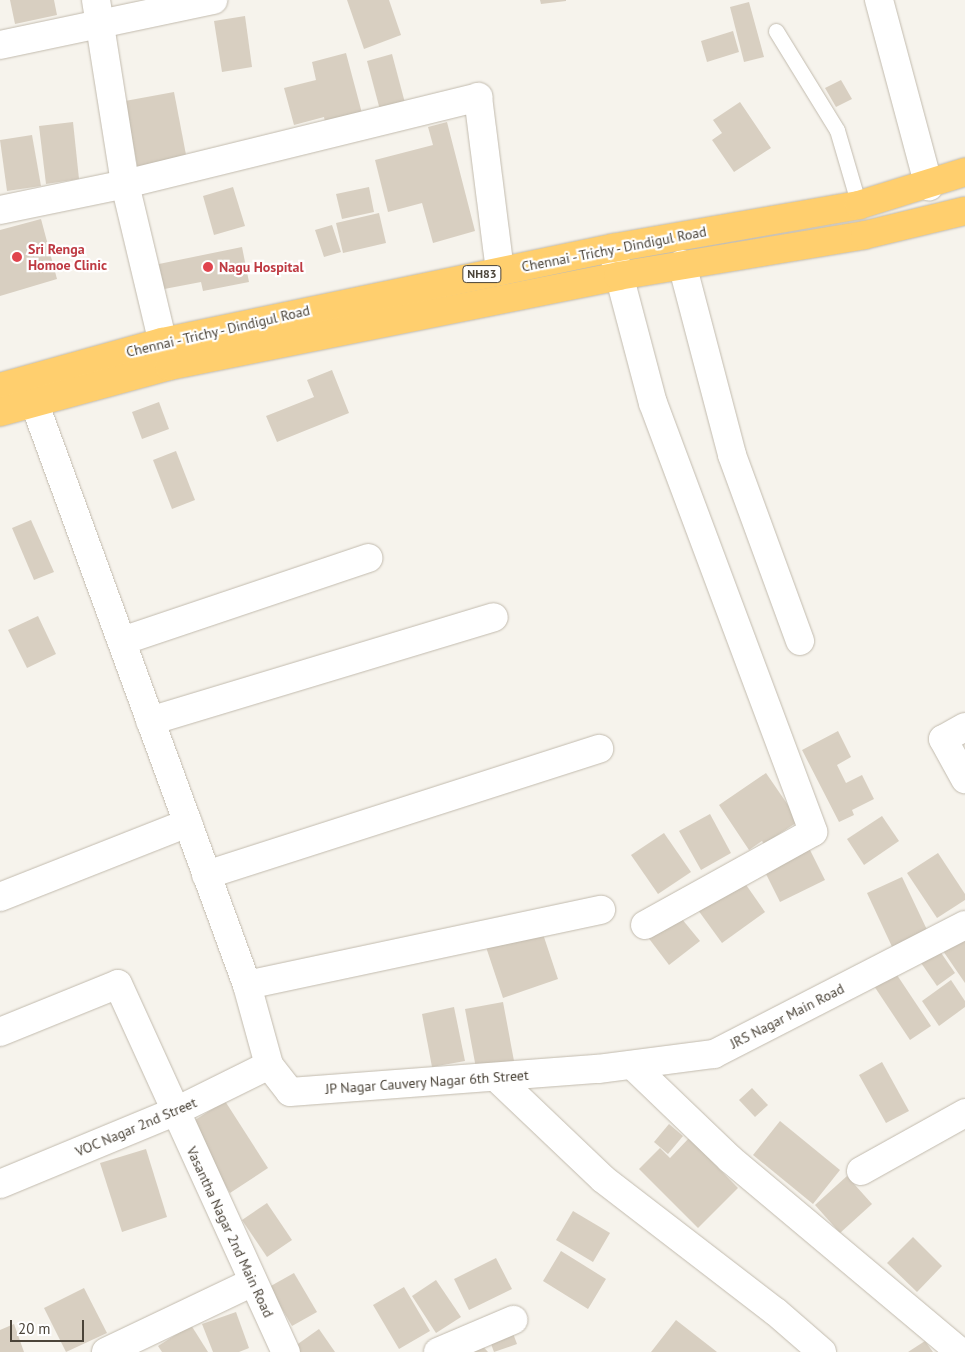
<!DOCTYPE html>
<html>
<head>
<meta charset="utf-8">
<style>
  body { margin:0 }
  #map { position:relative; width:965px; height:1352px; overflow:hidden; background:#f6f3ec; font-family:"PT Sans",sans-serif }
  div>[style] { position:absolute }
  .building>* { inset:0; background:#d8cfc1 }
  .roads { filter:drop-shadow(0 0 1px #c2bbae) drop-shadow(0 0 1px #c2bbae) }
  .lane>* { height:15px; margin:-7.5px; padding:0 7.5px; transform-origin:7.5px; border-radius:7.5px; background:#fff }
  .street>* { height:28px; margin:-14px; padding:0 14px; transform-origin:14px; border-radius:14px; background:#fff }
  .highway>* { height:28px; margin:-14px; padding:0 14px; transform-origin:14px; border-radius:14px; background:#ffcf6e }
  .dots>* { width:14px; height:14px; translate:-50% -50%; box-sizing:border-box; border:2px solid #fff; border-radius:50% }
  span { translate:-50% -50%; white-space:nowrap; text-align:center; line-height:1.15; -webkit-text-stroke:4.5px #fff; paint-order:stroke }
  .shield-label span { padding:1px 4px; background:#fff; border:1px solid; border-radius:4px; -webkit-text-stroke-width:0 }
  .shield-label { font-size:12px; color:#4b4439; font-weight:700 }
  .health-label { font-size:14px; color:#be3a42; font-weight:700 }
  .left { translate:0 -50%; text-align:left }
  .street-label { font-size:14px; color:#4b4439 }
  .scale { position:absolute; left:10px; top:1320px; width:74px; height:22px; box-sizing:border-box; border:2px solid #4b4439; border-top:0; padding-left:6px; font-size:15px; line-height:18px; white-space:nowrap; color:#4b4439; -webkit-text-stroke:4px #fff; paint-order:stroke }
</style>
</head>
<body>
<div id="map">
  <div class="building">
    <div style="clip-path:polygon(10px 0,54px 0,57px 15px,15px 24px)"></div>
    <div style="clip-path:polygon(347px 0,389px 0,401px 35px,364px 49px)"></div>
    <div style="clip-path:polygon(540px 0,566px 0,566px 1px,541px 4px)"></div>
    <div style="clip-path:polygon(749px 2px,764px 57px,744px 62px,730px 7px)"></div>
    <div style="clip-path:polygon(245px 16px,252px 67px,222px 72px,214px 21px)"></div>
    <div style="clip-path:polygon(733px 31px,739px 52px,707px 62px,701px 41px)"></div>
    <div style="clip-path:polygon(346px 53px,363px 117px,326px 127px,324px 117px,294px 125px,284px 88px,316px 80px,312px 62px)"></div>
    <div style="clip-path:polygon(392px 54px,405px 103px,380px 110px,367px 61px)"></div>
    <div style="clip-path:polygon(841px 80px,852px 99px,836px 107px,825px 88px)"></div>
    <div style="clip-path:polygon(174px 92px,187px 160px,138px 170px,125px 101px)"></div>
    <div style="clip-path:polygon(740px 102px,771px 148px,734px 172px,712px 140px,722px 133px,713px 120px)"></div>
    <div style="clip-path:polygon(73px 122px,79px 179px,46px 184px,39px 126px)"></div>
    <div style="clip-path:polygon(447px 122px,475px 231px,433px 243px,422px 203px,388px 212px,375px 160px,433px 145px,428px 127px)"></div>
    <div style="clip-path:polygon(32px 135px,41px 186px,7px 191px,0 140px)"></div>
    <div style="clip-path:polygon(233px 187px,245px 226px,214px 235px,203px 196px)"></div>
    <div style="clip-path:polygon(369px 187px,374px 212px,342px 219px,336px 194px)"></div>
    <div style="clip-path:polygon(379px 213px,386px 243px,343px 253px,336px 223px)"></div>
    <div style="clip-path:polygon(41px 219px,57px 279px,0 296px,0 230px)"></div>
    <div style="clip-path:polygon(332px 225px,341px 252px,324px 257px,315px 230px)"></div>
    <div style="clip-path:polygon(242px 247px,249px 282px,203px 291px,201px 282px,159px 290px,154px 265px)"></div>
    <div style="clip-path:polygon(332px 370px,349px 413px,277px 442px,266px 416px,314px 397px,307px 380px)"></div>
    <div style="clip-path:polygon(159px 402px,169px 429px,142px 439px,132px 412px)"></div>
    <div style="clip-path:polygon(176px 451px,195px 500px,172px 509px,153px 460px)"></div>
    <div style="clip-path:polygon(31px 520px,54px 572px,34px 580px,12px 528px)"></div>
    <div style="clip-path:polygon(38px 616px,56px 654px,27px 668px,8px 630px)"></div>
    <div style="clip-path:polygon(838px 731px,851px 757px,837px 765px,846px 783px,862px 775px,874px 799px,852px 810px,854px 815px,839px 822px,802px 750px)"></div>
    <div style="clip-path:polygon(766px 773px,799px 821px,764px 844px,762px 841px,749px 850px,719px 805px)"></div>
    <div style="clip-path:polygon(710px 814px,731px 853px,701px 870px,679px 831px)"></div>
    <div style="clip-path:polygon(882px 816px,899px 841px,864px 865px,847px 839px)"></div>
    <div style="clip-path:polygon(664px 833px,691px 872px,658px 894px,631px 855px)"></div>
    <div style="clip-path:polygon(809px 848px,825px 880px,780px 902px,764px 870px)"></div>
    <div style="clip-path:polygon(938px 853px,965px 894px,965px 900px,937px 918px,907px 873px)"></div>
    <div style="clip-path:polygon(902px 877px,929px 934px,894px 951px,867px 893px)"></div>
    <div style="clip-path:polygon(742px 879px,765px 912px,722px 943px,698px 910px)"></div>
    <div style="clip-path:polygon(677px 913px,700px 941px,669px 965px,647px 936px)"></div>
    <div style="clip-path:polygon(540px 925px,558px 979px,503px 998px,485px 944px)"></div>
    <div style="clip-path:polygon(965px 932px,965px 983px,941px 948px)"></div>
    <div style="clip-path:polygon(937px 947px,955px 973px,937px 986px,919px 960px)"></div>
    <div style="clip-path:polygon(895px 972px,931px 1026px,910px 1040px,874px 986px)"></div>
    <div style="clip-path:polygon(951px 980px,965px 1001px,965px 1007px,939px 1026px,922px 1001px)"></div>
    <div style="clip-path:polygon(503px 1002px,514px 1061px,476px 1068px,465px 1009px)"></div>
    <div style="clip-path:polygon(454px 1007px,465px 1061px,432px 1067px,422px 1014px)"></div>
    <div style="clip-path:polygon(882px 1062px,909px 1111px,886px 1123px,859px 1075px)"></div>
    <div style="clip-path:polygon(752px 1088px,768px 1105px,755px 1117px,739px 1100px)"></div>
    <div style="clip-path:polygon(225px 1101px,268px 1168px,230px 1193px,187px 1125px)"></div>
    <div style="clip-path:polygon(780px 1121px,840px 1170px,813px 1204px,753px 1155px)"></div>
    <div style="clip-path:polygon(669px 1124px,683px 1136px,668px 1154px,654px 1142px)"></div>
    <div style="clip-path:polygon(689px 1138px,738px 1188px,698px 1228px,639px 1169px,660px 1148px,670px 1158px)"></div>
    <div style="clip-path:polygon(146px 1149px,167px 1217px,122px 1232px,100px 1163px)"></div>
    <div style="clip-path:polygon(847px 1176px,872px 1204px,840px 1233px,815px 1205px)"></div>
    <div style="clip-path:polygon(267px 1203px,292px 1240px,267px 1257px,242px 1220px)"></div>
    <div style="clip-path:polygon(573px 1211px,610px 1233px,593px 1262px,556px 1240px)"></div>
    <div style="clip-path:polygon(913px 1237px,942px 1266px,917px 1292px,887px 1263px)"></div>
    <div style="clip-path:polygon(561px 1251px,606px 1279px,588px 1309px,543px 1281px)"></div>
    <div style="clip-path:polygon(496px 1258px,512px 1289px,469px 1310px,454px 1279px)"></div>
    <div style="clip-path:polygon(294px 1273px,317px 1312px,292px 1326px,269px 1287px)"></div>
    <div style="clip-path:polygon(436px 1280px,461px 1317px,436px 1333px,412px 1296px)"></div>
    <div style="clip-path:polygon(404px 1287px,430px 1331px,399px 1349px,373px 1305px)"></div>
    <div style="clip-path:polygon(84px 1288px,107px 1333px,66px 1352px,44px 1308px)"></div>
    <div style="clip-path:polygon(236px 1312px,249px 1348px,239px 1352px,213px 1352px,202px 1324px)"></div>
    <div style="clip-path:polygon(676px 1320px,717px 1352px,651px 1352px)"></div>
    <div style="clip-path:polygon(14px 1324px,24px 1352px,0 1352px,0 1330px)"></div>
    <div style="clip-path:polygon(191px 1325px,208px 1352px,162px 1352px,158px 1346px)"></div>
    <div style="clip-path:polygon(511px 1328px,517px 1344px,494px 1352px,488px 1336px)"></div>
    <div style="clip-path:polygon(319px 1329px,335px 1352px,289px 1352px,288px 1351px)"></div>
    <div style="clip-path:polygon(478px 1341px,488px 1352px,465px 1352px)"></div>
    <div style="clip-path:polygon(925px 1341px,933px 1352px,908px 1352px)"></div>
  </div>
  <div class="roads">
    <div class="lane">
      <div style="left:776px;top:31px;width:116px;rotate:58.4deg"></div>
      <div style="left:837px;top:130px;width:78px;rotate:73.7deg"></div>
    </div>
    <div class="street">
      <div style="left:96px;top:0;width:186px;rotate:81deg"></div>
      <div style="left:125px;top:184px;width:185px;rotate:76.6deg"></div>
      <div style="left:879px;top:0;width:193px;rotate:75deg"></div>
      <div style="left:0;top:45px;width:218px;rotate:-11.9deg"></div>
      <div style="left:0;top:210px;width:128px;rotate:-11.7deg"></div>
      <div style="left:125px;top:184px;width:364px;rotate:-13.8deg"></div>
      <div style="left:478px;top:97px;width:175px;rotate:82.8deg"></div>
      <div style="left:613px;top:252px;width:156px;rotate:75.2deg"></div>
      <div style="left:653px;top:403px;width:458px;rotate:69.5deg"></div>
      <div style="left:813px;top:832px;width:192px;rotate:151deg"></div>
      <div style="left:682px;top:264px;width:197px;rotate:75.3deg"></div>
      <div style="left:732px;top:455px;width:198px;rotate:69.9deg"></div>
      <div style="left:34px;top:402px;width:621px;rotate:69.93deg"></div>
      <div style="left:247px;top:985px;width:83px;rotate:74.6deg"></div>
      <div style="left:269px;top:1065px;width:34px;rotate:52deg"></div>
      <div style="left:290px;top:1092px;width:309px;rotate:-4.3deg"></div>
      <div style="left:598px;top:1069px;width:117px;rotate:-7.4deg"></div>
      <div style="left:714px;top:1054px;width:282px;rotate:-27.2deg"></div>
      <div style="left:122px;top:641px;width:260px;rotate:-18.6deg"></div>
      <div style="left:150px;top:721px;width:359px;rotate:-16.8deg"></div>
      <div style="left:965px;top:727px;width:25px;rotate:151deg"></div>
      <div style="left:943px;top:739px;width:46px;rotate:61.2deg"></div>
      <div style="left:206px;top:875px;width:413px;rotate:-17.8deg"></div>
      <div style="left:0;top:897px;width:202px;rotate:-21.5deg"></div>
      <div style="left:247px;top:985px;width:362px;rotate:-12deg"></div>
      <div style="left:0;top:1032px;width:127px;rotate:-22.1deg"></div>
      <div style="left:118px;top:984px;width:405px;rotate:65.5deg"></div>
      <div style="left:632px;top:1065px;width:136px;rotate:43.8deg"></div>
      <div style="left:730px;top:1159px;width:300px;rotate:40deg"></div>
      <div style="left:497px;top:1078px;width:146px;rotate:43.6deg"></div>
      <div style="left:603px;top:1179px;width:218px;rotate:37.6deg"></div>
      <div style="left:776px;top:1312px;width:61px;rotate:41deg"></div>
      <div style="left:861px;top:1171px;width:119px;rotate:-29.1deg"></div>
      <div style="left:0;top:1184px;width:188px;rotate:-22.5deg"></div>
      <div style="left:174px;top:1112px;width:106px;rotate:-26.3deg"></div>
      <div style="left:106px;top:1352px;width:163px;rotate:-25.5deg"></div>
      <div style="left:438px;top:1352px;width:82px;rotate:-23.1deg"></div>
    </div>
    <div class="highway">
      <div style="left:0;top:387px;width:168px;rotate:-15.5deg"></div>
      <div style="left:162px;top:342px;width:461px;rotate:-11.8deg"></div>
      <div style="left:613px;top:248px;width:250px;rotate:-9.9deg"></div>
      <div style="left:859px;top:205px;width:111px;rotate:-17.3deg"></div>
      <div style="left:0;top:412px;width:175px;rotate:-15.2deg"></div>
      <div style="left:169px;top:366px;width:458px;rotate:-11.3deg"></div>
      <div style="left:618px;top:276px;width:250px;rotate:-9.4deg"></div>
      <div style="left:865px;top:235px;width:103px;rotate:-13.5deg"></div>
    </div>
  </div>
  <div class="dots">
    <div style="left:17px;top:257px;background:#e0444e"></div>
    <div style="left:208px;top:267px;background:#e0444e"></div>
  </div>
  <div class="shield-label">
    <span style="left:482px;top:274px">NH83</span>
  </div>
  <div class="health-label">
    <span class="left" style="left:28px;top:257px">Sri Renga<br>Homoe Clinic</span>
    <span class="left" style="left:219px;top:267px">Nagu Hospital</span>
  </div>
  <div class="street-label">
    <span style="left:614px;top:249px;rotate:-11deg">Chennai - Trichy - Dindigul Road</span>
    <span style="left:218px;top:331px;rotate:-13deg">Chennai - Trichy - Dindigul Road</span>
    <span style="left:787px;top:1016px;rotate:-27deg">JRS Nagar Main Road</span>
    <span style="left:427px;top:1082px;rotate:-4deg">JP Nagar Cauvery Nagar 6th Street</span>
    <span style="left:136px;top:1127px;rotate:-23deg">VOC Nagar 2nd Street</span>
    <span style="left:230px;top:1232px;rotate:65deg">Vasantha Nagar 2nd Main Road</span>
  </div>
  <div class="scale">20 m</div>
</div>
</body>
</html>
